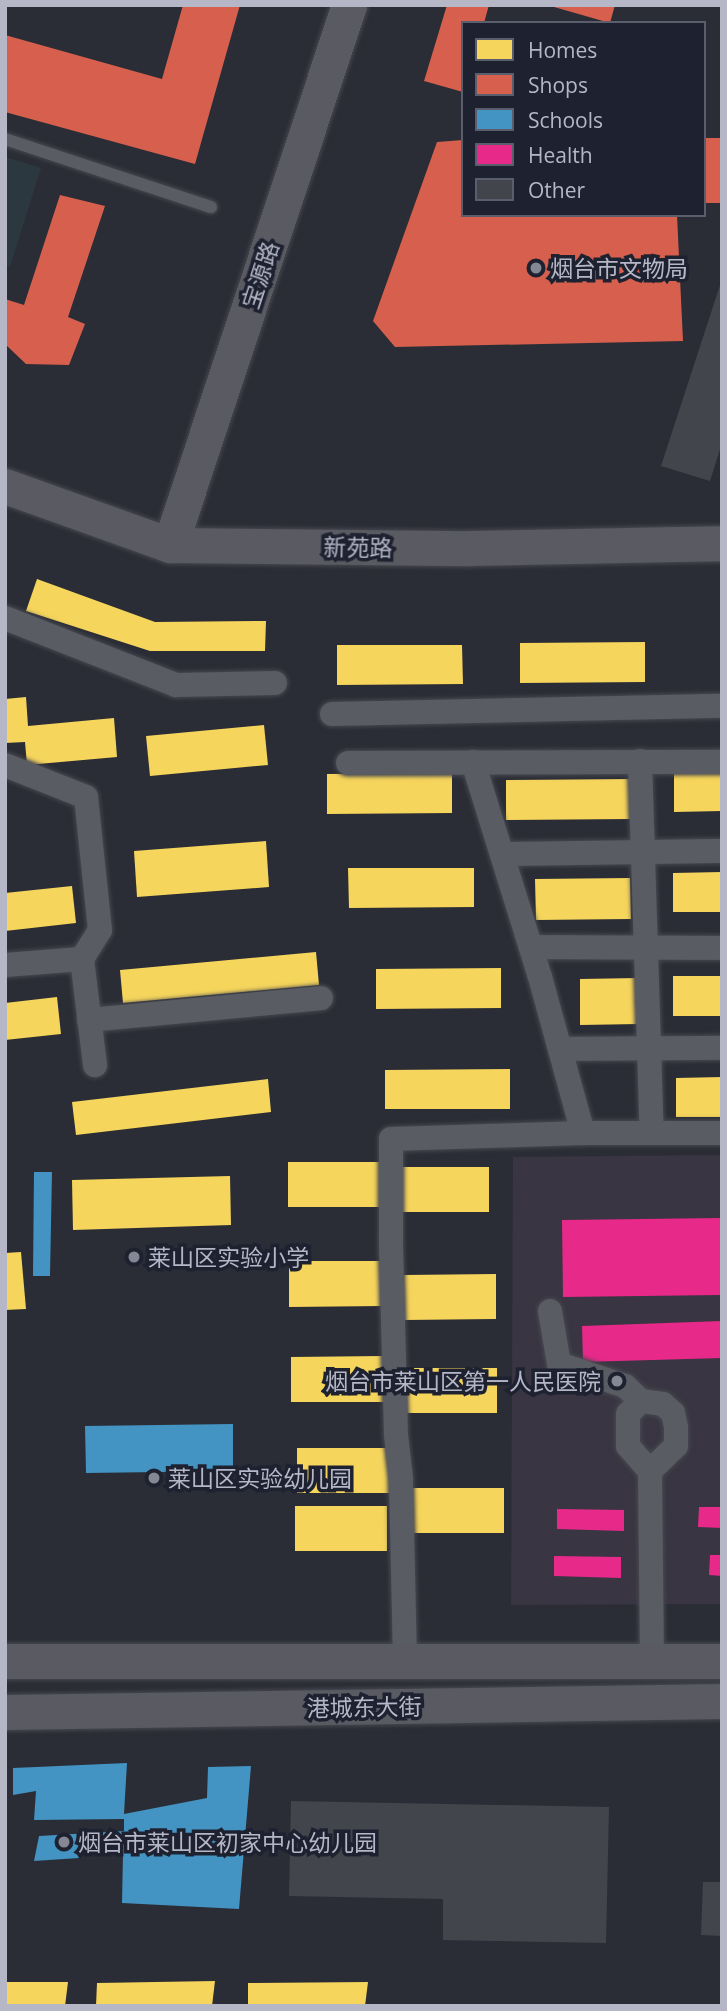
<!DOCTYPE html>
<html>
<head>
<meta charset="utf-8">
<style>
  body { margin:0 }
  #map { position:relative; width:727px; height:2011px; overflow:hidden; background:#2b2d36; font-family:"Open Sans","Noto Sans SC",sans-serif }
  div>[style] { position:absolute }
  .medical>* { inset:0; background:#393542 }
  .green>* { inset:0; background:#2c383f }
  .homes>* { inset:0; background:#f6d55c }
  .shops>* { inset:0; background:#d6604d }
  .schools>* { inset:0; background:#4393c3 }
  .health>* { inset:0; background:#e7298a }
  .building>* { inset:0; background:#43454d }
  .roads { filter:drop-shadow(0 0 2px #46484f) drop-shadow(0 0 2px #46484f) }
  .lane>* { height:12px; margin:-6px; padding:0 6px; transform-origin:6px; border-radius:6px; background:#5a5c64 }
  .street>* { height:24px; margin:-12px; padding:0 12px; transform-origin:12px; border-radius:12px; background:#5a5c64 }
  .secondary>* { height:35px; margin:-17.5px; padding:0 17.5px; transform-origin:17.5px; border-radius:17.5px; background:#595a62 }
  .dots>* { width:19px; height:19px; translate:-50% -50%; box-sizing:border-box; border:4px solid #1e2130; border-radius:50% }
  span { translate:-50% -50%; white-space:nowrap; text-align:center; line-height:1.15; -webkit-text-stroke:7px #1e2130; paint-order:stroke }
  .poi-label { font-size:23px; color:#b5b7c6 }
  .left { translate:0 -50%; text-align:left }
  .right { translate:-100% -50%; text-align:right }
  .street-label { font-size:23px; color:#b5b7c6 }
  .frame { position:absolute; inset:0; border:7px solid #b5b7c6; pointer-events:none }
  .legend { position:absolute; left:461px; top:21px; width:245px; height:196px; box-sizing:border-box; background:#1e2130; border:2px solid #5a5d6c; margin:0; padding:9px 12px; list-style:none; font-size:21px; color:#b5b7c6 }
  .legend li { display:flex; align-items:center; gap:14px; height:35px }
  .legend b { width:35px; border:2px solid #5a5d6c }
</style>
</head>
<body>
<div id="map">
  <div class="medical">
    <div style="clip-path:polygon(722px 1155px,722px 1604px,511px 1605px,513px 1157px)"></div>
  </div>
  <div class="green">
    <div style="clip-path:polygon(5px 157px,41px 168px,10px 267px,5px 265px)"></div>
  </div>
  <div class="homes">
    <div style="clip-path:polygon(37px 579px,155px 622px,266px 621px,265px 651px,150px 651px,26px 611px)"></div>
    <div style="clip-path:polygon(645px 642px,645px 682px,520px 683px,520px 643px)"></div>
    <div style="clip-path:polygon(337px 645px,462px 645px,463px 684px,337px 685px)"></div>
    <div style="clip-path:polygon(26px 697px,28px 726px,114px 718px,117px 757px,27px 765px,25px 742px,5px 743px,5px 699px)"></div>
    <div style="clip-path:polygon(264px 725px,268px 765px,150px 776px,146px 736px)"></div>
    <div style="clip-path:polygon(674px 772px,722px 772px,722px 811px,674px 812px)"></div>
    <div style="clip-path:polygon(452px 773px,452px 813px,327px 814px,327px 774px)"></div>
    <div style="clip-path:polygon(631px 779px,631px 819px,506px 820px,506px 780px)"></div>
    <div style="clip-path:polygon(266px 841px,269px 887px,137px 897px,134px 851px)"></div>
    <div style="clip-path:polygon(348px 868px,474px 868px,474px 907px,349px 908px)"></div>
    <div style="clip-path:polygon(722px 872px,722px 912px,673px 912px,673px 873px)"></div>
    <div style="clip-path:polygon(630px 878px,631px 919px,536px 920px,535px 879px)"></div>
    <div style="clip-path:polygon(72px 886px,76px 923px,5px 931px,5px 893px)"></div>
    <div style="clip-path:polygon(316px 952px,319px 985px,123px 1003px,120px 970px)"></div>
    <div style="clip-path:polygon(501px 968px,501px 1008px,376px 1009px,376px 969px)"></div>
    <div style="clip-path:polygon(673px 976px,722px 976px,722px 1016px,673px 1016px)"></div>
    <div style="clip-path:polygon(638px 978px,639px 1024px,580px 1025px,580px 979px)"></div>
    <div style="clip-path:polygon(57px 997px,61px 1034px,5px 1040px,5px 1003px)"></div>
    <div style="clip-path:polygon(510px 1069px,510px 1109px,385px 1109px,385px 1070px)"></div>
    <div style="clip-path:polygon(722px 1077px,722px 1117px,676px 1117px,676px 1078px)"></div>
    <div style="clip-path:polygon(268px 1079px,271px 1112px,76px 1135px,72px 1102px)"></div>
    <div style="clip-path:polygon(288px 1162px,381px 1162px,381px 1207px,288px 1207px)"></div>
    <div style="clip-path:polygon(397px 1167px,489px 1167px,489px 1212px,397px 1212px)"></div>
    <div style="clip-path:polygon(230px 1176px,231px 1225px,73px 1230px,72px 1180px)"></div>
    <div style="clip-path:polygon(21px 1252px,26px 1309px,5px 1310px,5px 1253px)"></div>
    <div style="clip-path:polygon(289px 1261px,381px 1261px,382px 1306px,289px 1307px)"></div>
    <div style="clip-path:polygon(496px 1274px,496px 1319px,404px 1320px,404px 1275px)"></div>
    <div style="clip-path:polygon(383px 1356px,384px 1402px,291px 1402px,291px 1357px)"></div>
    <div style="clip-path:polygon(404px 1368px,497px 1368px,497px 1413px,404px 1413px)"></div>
    <div style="clip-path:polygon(297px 1448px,390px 1448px,390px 1493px,297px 1493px)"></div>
    <div style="clip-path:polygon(412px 1488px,504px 1488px,504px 1533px,412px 1533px)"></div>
    <div style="clip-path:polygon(295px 1506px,387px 1506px,387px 1551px,295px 1551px)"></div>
    <div style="clip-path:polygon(215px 1981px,212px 2006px,96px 2006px,97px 1983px)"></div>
    <div style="clip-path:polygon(5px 1982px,68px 1982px,65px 2006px,5px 2006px)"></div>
    <div style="clip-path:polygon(368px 1982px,365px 2006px,248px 2006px,248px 1983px)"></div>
  </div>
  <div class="shops">
    <div style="clip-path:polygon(183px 5px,240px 5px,195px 164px,5px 112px,5px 35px,162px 79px)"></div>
    <div style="clip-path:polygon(447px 5px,489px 5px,484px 23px,463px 23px,463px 92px,424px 81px)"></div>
    <div style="clip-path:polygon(547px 5px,615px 5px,610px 23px)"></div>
    <div style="clip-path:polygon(704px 138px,722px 138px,722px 203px,704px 203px)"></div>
    <div style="clip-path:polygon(463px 140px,463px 215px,677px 215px,683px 341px,395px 347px,373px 321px,437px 142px)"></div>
    <div style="clip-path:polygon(60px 195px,105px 206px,68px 317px,85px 324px,69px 365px,26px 364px,5px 344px,5px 299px,24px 305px)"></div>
  </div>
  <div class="schools">
    <div style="clip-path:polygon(34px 1172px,52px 1172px,50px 1276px,33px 1276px)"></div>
    <div style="clip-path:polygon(233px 1424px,233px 1471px,86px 1473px,85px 1426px)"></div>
    <div style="clip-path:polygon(127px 1763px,124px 1814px,207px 1798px,208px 1767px,251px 1766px,239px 1909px,122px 1903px,123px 1853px,79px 1851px,79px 1858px,34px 1861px,39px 1836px,124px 1831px,124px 1819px,34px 1820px,36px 1791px,13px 1795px,13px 1768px)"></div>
  </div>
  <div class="health">
    <div style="clip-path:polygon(720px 1218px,721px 1295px,563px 1297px,562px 1220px)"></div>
    <div style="clip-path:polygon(722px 1321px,722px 1358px,583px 1362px,582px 1326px)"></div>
    <div style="clip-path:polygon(699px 1507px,722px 1507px,722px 1528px,698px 1527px)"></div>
    <div style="clip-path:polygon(557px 1509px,624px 1510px,624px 1531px,557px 1529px)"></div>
    <div style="clip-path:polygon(710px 1555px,722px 1555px,722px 1576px,709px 1575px)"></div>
    <div style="clip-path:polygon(554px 1556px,621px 1557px,621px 1578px,554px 1576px)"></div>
  </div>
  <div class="building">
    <div style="clip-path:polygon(722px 279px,722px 443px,710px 481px,661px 466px)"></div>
    <div style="clip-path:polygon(291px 1801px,609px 1807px,606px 1943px,443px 1940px,443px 1899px,289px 1896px)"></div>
    <div style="clip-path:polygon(703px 1882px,722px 1882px,722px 1936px,701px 1935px)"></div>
  </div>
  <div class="roads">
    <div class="lane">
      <div style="left:5px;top:139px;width:217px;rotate:18.3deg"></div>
    </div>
    <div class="street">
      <div style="left:5px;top:618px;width:184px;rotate:21.4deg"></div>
      <div style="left:176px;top:685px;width:99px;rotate:-1.2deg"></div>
      <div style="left:332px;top:714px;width:390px;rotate:-1.2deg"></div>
      <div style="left:640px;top:761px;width:372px;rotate:88.2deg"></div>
      <div style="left:473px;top:762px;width:225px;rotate:72.7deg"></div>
      <div style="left:540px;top:977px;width:162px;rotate:74.6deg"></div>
      <div style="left:348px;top:763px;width:374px;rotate:-0.2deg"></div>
      <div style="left:5px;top:765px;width:87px;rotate:21.6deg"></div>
      <div style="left:86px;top:797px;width:134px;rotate:84deg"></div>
      <div style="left:100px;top:930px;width:34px;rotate:122deg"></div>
      <div style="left:82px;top:959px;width:107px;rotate:83deg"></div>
      <div style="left:502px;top:854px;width:220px;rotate:-0.8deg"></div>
      <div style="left:531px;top:947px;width:191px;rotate:0.3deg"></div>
      <div style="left:5px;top:965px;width:77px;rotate:-4.5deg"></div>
      <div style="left:89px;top:1020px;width:233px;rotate:-5.4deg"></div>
      <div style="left:560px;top:1049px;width:162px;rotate:-0.4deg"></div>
      <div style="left:550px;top:1311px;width:54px;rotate:80.4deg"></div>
      <div style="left:559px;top:1364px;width:70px;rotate:18.4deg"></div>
      <div style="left:625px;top:1386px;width:22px;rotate:43deg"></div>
      <div style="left:650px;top:1471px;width:36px;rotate:-44deg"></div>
      <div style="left:676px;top:1446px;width:19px;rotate:-90deg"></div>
      <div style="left:676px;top:1427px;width:14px;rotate:-102deg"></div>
      <div style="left:673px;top:1413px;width:13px;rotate:-138deg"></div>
      <div style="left:663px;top:1404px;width:22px;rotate:-172deg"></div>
      <div style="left:641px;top:1401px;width:18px;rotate:135deg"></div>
      <div style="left:628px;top:1414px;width:32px;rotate:90deg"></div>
      <div style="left:628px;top:1446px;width:33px;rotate:49deg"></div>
      <div style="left:650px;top:1471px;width:190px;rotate:89.4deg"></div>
      <div style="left:405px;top:1660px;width:182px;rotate:-91.3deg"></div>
      <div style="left:401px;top:1478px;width:43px;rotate:-96.6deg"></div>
      <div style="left:396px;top:1435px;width:195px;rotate:-91.5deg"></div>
      <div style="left:391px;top:1240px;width:101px;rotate:-90deg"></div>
      <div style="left:391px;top:1139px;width:192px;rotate:-1.8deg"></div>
      <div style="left:583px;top:1133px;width:139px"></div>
    </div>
    <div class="secondary">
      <div style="left:5px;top:486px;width:175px;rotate:19.7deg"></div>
      <div style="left:170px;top:545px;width:300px;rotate:0.6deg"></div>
      <div style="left:470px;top:548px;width:252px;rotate:-1.1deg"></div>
      <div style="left:170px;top:545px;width:569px;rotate:-71.66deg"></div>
      <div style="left:5px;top:1661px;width:717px"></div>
      <div style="left:5px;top:1712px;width:717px;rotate:-0.88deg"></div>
    </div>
  </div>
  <div class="dots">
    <div style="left:536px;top:268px;background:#858794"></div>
    <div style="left:134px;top:1257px;background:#858794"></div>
    <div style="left:617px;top:1381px;background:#858794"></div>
    <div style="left:154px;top:1478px;background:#858794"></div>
    <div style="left:64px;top:1842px;background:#858794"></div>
  </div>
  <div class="poi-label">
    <span class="left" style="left:550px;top:268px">烟台市文物局</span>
    <span class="left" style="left:148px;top:1257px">莱山区实验小学</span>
    <span class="right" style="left:601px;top:1381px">烟台市莱山区第一人民医院</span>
    <span class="left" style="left:168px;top:1478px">莱山区实验幼儿园</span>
    <span class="left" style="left:78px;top:1842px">烟台市莱山区初家中心幼儿园</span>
  </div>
  <div class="street-label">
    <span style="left:260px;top:275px;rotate:-72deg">宝源路</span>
    <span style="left:358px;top:547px;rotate:1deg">新苑路</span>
    <span style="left:364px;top:1707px;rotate:-1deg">港城东大街</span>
  </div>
  <div class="frame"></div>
  <ul class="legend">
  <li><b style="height:19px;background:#f6d55c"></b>Homes</li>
  <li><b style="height:19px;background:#d6604d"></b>Shops</li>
  <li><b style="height:19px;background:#4393c3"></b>Schools</li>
  <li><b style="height:19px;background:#e7298a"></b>Health</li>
  <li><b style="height:19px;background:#43454d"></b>Other</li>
  </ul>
</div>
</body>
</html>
